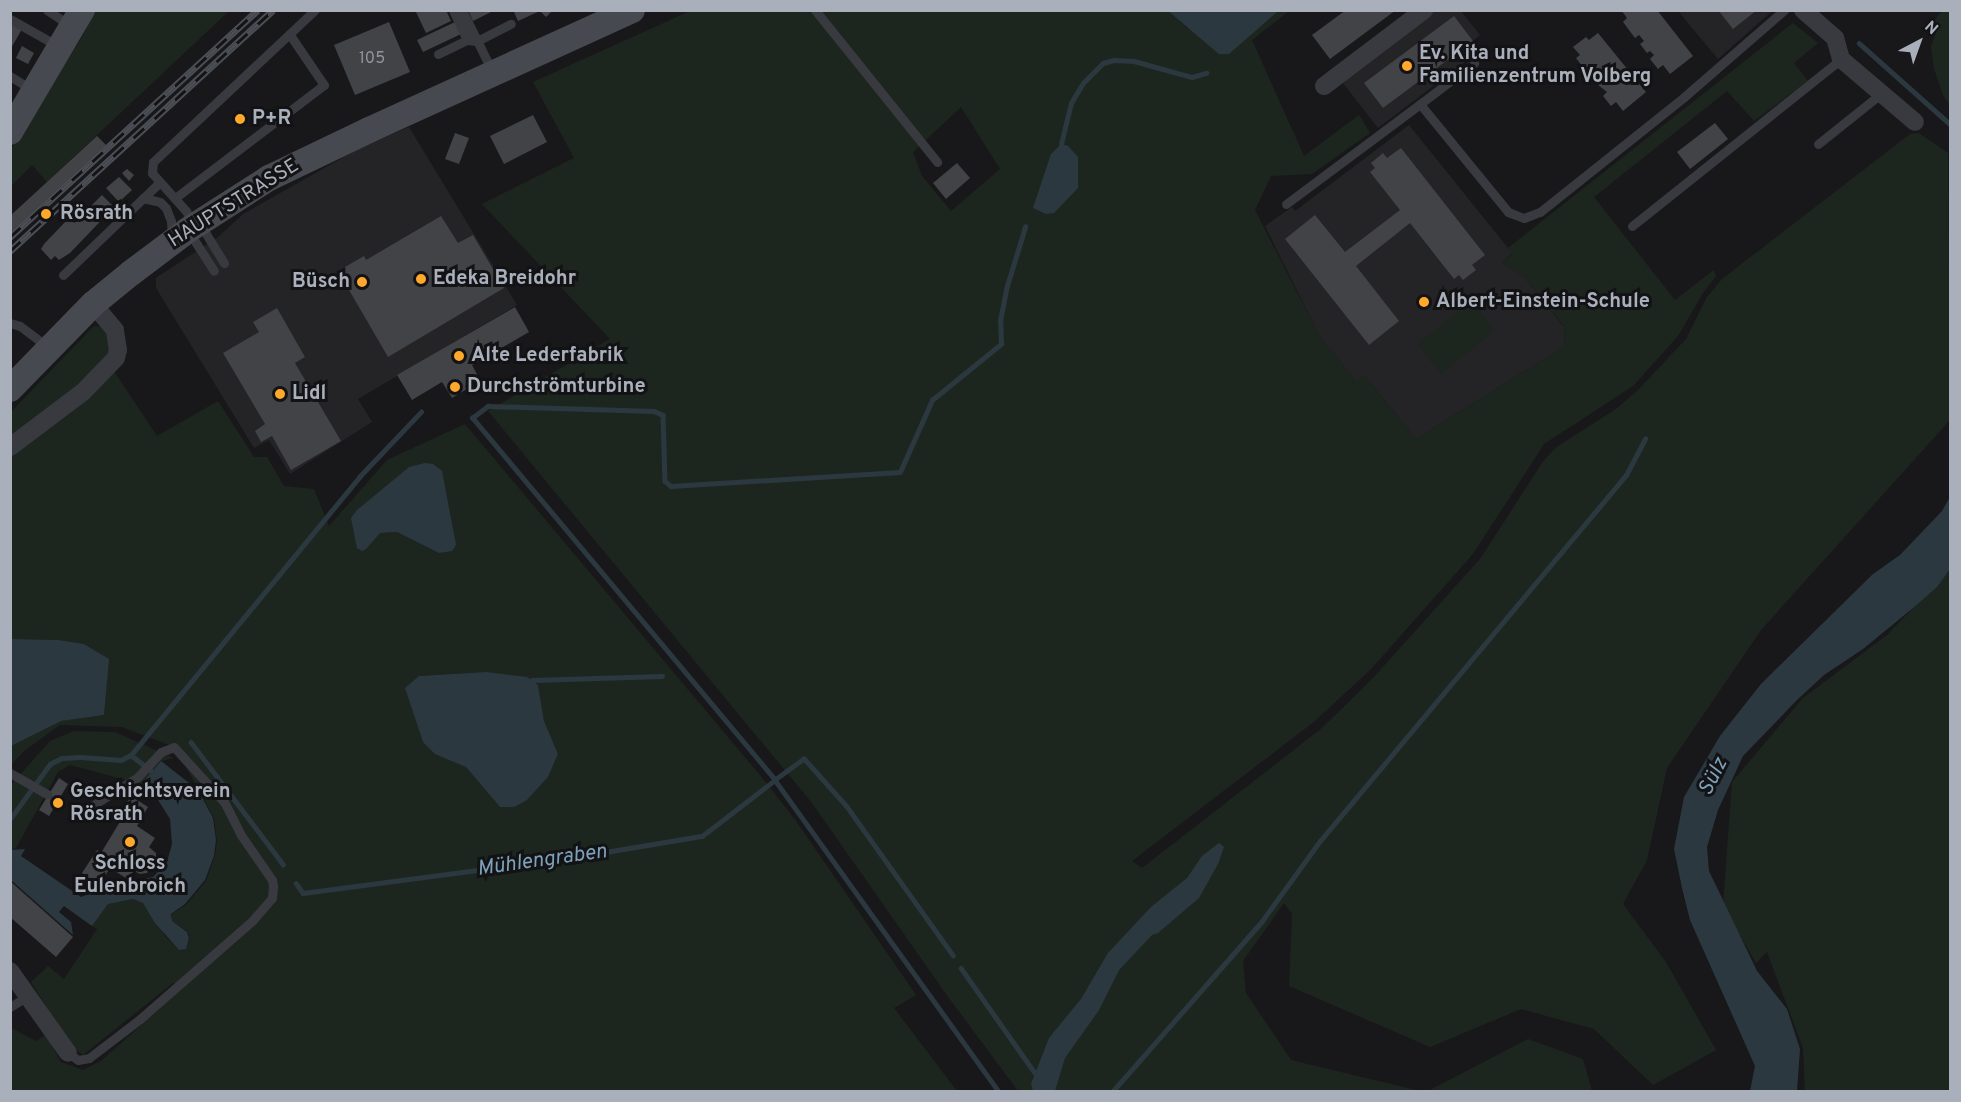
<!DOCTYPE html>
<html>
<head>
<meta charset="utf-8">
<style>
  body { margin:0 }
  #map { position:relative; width:1961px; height:1102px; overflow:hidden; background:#18181a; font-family:Overpass,sans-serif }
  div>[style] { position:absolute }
  .built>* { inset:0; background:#242427 }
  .green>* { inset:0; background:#1d261e }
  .water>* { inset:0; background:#2c3840 }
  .stream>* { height:4.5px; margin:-2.25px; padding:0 2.25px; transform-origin:2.25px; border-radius:2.25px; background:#2c3840 }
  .building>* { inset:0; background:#424347 }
  .lane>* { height:9px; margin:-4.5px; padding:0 4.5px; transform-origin:4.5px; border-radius:4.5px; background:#383a40 }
  .street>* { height:18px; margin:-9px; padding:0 9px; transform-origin:9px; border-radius:9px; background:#383a40 }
  .secondary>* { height:26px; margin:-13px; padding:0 13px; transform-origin:13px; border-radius:13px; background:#464950 }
  .rail>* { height:7px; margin-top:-3.5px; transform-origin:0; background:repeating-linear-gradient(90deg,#131315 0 14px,#4b4e55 0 28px); box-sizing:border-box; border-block:2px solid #4b4e55 }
  .dots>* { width:16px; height:16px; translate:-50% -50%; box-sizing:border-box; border:3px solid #131315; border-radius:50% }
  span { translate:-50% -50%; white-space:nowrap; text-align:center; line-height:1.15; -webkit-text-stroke:6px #131315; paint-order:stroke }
  .number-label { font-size:16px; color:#8f959e }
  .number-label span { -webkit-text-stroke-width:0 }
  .poi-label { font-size:20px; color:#a9b0bb; font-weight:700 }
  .left { translate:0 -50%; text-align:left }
  .right { translate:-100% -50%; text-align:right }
  .street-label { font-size:20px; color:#a9b0bb }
  .water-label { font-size:21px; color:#7da1b9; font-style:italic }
  .frame { position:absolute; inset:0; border:12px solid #a9b0bb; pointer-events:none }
  .north { position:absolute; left:1889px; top:12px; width:60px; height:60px; -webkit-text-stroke:4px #131315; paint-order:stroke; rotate:41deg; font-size:16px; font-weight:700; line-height:24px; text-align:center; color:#a9b0bb }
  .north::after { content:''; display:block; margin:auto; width:21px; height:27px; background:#a9b0bb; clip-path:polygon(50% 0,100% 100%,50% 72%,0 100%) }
</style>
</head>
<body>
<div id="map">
  <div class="built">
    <div style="clip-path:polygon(1428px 11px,1461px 11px,1480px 35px,1467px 46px,1474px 55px,1378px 128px,1339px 78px)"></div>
    <div style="clip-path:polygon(1678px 11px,1772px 11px,1718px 59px)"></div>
    <div style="clip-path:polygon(1409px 125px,1512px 253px,1502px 263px,1525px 278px,1564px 327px,1565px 346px,1416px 439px,1365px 376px,1356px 382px,1319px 335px,1265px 226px,1292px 207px,1295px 211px)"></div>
    <div style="clip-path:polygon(409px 127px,517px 305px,358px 399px,372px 422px,290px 474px,269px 440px,254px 448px,156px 288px,156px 278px,218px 237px,243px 214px,365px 145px)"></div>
  </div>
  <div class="green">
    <div style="clip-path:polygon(95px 11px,229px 11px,47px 182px,32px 165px,11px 186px,11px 149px,82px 37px)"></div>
    <div style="clip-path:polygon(evenodd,690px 11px,1168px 11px,1187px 28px,1261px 24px,1278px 11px,1289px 11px,1252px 40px,1304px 156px,1359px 115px,1370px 133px,1312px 174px,1271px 176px,1255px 210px,1319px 335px,1356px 382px,1364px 375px,1416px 439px,1565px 346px,1564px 326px,1525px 278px,1502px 263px,1512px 254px,1508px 248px,1793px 23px,1818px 43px,1794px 63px,1808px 81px,1754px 121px,1727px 91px,1594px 197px,1675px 300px,1714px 270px,1716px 276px,1703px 293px,1678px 336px,1633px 386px,1544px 444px,1473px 554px,1371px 669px,1315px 721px,1132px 861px,1142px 868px,1322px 728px,1373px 678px,1480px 559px,1542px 463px,1555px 448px,1616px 409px,1638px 390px,1686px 339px,1707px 297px,1722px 279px,1910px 134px,1919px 133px,1948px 153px,1950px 420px,1761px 630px,1667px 768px,1647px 860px,1623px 904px,1666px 962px,1716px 1050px,1653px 1085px,1594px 1029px,1521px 1009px,1430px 1047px,1289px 986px,1292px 914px,1284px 903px,1243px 961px,1246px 993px,1291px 1060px,1420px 1091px,1018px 1091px,946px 994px,812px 803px,488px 411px,610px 339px,482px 204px,574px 158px,533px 82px,690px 11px,961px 107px,1000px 169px,951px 211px,922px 176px,913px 152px,961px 107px,690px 11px,1061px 144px,1064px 204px,1051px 154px,1061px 144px)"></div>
    <div style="clip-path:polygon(1942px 11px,1950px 11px,1950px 105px,1943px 95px,1934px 69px,1931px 47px,1936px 33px,1930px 26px)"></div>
    <div style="clip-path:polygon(1472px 301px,1495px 331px,1441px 374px,1417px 344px)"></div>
    <div style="clip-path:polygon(evenodd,94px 326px,103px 327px,111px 335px,114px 371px,157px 436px,218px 401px,254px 457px,267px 457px,284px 486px,314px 489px,329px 526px,387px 460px,465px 424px,764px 780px,796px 821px,916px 995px,894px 1008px,957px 1091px,11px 1091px,11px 1028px,36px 1041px,46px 1035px,61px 1062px,83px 1070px,101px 1061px,184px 987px,173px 983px,83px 1055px,72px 1047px,31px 982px,48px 966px,64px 979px,97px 929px,92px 926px,108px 904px,133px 899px,143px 903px,165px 936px,179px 950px,186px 949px,190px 938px,187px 931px,172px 921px,172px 914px,186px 905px,206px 881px,215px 856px,217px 841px,214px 818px,175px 747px,122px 727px,60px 725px,24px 751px,11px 765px,11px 746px,61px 721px,104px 715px,108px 659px,84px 644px,59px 640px,10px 639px,11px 412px,94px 326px,409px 467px,439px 553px,397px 532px,380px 533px,357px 510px,409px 467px,94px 326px,486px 672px,532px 680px,538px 685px,544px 721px,558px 754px,548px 777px,527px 800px,500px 807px,466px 767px,423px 742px,405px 688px,419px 676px,486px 672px)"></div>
    <div style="clip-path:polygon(1950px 570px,1950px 1091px,1805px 1091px,1803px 1048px,1767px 952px,1756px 963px,1723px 906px,1732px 782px,1803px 698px,1887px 635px)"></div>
    <div style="clip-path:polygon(74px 731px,115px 732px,173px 758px,161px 761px,141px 784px,70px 765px,58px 772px,16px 848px,11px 850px,10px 786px,50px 741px)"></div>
    <div style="clip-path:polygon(1528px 1039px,1583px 1059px,1592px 1091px,1428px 1091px)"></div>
  </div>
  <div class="water">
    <div style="clip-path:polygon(1168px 11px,1278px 11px,1229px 54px,1219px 54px)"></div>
    <div style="clip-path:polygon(1061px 144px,1068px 146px,1078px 157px,1078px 188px,1054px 213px,1046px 214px,1033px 208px,1051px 154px)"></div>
    <div style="clip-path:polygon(425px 463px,433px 464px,442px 471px,456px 545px,452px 551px,439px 553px,397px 532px,380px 533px,366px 549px,362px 551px,357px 548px,351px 518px,357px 510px,409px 467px)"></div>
    <div style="clip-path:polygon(1950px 497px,1950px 569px,1937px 587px,1913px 608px,1863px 649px,1824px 675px,1797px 700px,1743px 756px,1718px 810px,1707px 847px,1709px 871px,1757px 971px,1787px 1009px,1800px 1049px,1797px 1091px,1750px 1091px,1755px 1066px,1690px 920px,1682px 888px,1674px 849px,1684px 797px,1720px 736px,1761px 684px,1873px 574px,1900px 555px,1942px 511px)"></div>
    <div style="clip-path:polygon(11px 639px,59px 640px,84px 644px,109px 659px,104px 715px,61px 721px,11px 746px)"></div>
    <div style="clip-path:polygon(486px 672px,527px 677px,538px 685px,544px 721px,558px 754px,548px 777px,527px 800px,514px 807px,500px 807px,466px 767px,435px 754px,423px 742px,405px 688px,419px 676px)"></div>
    <div style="clip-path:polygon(161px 761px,198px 790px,213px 818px,216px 840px,214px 856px,205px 880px,185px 904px,171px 914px,172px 921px,187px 932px,189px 938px,186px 949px,179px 950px,155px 923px,143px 903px,133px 899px,108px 904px,92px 926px,64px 906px,59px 912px,71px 922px,73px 935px,11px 880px,11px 850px,25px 849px,21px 856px,81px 897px,116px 884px,153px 877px,167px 862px,172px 844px,170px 819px,153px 792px,141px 784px)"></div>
    <div style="clip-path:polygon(1219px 843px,1224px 847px,1218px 864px,1199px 898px,1158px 933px,1152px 935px,1119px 970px,1099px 1010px,1065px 1058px,1055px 1091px,1033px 1091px,1031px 1084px,1049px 1038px,1081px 999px,1108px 953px,1151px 907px,1187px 878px,1202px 856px)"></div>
  </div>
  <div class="stream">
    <div style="left:1859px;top:43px;width:122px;rotate:41.7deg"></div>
    <div style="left:1061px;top:144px;width:42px;rotate:-76.3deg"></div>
    <div style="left:1071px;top:103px;width:23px;rotate:-59deg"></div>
    <div style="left:1083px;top:83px;width:28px;rotate:-45deg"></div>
    <div style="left:1103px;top:63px;width:11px;rotate:-15deg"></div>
    <div style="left:1114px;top:60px;width:20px;rotate:3deg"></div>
    <div style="left:1134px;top:61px;width:60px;rotate:15.4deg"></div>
    <div style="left:1192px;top:77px;width:15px;rotate:-16deg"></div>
    <div style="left:532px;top:680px;width:130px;rotate:-1.8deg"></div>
    <div style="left:191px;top:742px;width:153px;rotate:53deg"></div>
    <div style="left:131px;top:755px;width:33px;rotate:38deg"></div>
    <div style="left:10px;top:819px;width:68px;rotate:-54deg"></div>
    <div style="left:50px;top:764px;width:13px;rotate:-27deg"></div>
    <div style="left:62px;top:758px;width:18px;rotate:-3deg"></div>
    <div style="left:80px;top:757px;width:41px;rotate:4.2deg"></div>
    <div style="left:121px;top:760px;width:11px;rotate:-27deg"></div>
    <div style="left:131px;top:755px;width:360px;rotate:-50.6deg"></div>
    <div style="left:359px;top:477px;width:90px;rotate:-46.4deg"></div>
    <div style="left:296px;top:883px;width:12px;rotate:55deg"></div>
    <div style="left:303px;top:893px;width:269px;rotate:-7.5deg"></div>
    <div style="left:570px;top:858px;width:134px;rotate:-9.5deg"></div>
    <div style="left:702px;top:836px;width:92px;rotate:-37.5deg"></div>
    <div style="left:775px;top:780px;width:384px;rotate:54.3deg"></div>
    <div style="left:953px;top:956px;width:184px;rotate:-125.5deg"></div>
    <div style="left:846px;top:806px;width:63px;rotate:-131.8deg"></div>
    <div style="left:804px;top:759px;width:36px;rotate:144deg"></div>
    <div style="left:775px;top:780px;width:472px;rotate:-129.9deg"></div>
    <div style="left:472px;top:418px;width:20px;rotate:-37deg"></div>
    <div style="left:488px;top:406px;width:166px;rotate:1.7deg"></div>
    <div style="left:654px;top:411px;width:10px;rotate:24deg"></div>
    <div style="left:663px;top:415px;width:66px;rotate:88.3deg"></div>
    <div style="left:665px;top:481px;width:8px;rotate:40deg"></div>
    <div style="left:671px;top:486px;width:229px;rotate:-3.5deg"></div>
    <div style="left:900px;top:472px;width:79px;rotate:-66deg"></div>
    <div style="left:932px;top:400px;width:89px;rotate:-39.1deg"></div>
    <div style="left:1001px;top:344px;width:23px;rotate:-92deg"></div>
    <div style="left:1000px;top:321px;width:36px;rotate:-79deg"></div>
    <div style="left:1007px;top:286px;width:62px;rotate:-73deg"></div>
    <div style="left:961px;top:968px;width:128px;rotate:54.8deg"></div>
    <div style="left:1112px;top:1092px;width:227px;rotate:-48.7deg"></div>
    <div style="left:1262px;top:921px;width:99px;rotate:-54.1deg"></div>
    <div style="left:1320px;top:841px;width:477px;rotate:-50.1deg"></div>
    <div style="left:1626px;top:475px;width:41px;rotate:-62.2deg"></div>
  </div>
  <div class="building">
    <div style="clip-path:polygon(415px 10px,446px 10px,451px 21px,426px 33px)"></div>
    <div style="clip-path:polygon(468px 10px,495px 10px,473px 21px)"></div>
    <div style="clip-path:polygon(513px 10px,553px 10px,546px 17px,540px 11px,518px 21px)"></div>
    <div style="clip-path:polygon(1346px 10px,1396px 10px,1330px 59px,1312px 35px)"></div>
    <div style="clip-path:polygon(1621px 10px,1657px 10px,1693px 56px,1670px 74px,1663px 65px,1658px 69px,1650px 59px,1654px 55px,1650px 51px,1647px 53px,1640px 44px,1644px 41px,1639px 35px,1635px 38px,1623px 22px,1627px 18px)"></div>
    <div style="clip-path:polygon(1718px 10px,1757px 10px,1733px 29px)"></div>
    <div style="clip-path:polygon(1454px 16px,1473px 41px,1383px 108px,1364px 83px)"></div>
    <div style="clip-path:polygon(10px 22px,22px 29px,10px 50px)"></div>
    <div style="clip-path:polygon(389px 22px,410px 72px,355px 95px,334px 45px)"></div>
    <div style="clip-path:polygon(455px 22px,461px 34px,423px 52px,417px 40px)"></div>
    <div style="clip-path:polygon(1598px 33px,1646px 92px,1623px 111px,1616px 102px,1611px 106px,1603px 96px,1607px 92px,1593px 81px,1597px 78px,1592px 72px,1588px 74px,1576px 58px,1580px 55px,1573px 47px,1586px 37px,1589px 40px)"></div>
    <div style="clip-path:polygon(22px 46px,34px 53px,28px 64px,16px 58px)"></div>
    <div style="clip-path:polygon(533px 115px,547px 142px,504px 164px,490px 136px)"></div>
    <div style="clip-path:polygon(1715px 123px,1728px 139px,1690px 169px,1677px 152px)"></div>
    <div style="clip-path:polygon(455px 133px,469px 138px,459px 164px,445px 159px)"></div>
    <div style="clip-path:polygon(97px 136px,106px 145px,10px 233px,10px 216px)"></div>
    <div style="clip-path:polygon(1401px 148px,1485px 255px,1472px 265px,1476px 270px,1463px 280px,1459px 275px,1454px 279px,1410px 223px,1356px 266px,1399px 321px,1369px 345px,1285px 239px,1315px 215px,1345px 252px,1400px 210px,1370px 172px,1375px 168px,1371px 163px,1383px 153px,1387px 158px)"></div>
    <div style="clip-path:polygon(957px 163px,970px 178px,946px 199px,933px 183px)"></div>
    <div style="clip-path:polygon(127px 169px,134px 175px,129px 181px,122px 173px)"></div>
    <div style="clip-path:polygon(119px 177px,132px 190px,119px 202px,106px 188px)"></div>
    <div style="clip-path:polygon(102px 195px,114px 207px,70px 253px,59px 260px,55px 256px,51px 260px,41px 249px,44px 244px,69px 218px,74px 223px)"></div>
    <div style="clip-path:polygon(441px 216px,458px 243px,473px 235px,504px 288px,388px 357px,338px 271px,364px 256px,366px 260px)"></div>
    <div style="clip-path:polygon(515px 307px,529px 332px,472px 365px,479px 378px,465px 386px,467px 389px,452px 398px,442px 382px,412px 400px,397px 375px)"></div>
    <div style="clip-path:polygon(277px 308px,305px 357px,295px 363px,341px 441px,291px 470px,272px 436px,261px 442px,255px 431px,265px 424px,223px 353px,259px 332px,253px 322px)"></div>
    <div style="clip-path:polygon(59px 778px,68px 784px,49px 816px,39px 810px)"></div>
    <div style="clip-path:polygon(131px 796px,148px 807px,137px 826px,155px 838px,149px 847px,156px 853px,156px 861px,147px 873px,140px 874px,134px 871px,129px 880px,110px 868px,99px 885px,82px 873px,97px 850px,101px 853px,121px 820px,117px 818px)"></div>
    <div style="clip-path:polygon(10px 881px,73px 937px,56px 957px,10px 917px)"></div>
  </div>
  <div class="lane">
    <div style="left:47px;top:10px;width:30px;rotate:34deg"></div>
    <div style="left:453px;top:10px;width:33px;rotate:65deg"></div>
    <div style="left:467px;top:40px;width:10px;rotate:6deg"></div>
    <div style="left:477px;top:41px;width:38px;rotate:-27deg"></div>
    <div style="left:462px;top:10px;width:70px;rotate:63.8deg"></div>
    <div style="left:815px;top:10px;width:195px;rotate:51.2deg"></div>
    <div style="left:10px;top:19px;width:55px;rotate:29.4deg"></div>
    <div style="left:438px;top:54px;width:32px;rotate:-26deg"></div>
    <div style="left:10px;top:76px;width:28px;rotate:32deg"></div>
    <div style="left:1420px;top:104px;width:68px;rotate:-37.2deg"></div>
    <div style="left:1818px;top:144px;width:82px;rotate:-38.6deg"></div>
    <div style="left:143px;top:198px;width:17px;rotate:13deg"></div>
    <div style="left:160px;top:202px;width:8px;rotate:45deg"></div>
    <div style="left:166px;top:208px;width:14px;rotate:69deg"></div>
    <div style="left:171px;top:221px;width:17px;rotate:87deg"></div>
    <div style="left:175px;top:198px;width:187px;rotate:-37.2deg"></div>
    <div style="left:324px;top:85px;width:60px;rotate:-124.2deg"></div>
    <div style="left:1286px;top:204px;width:167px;rotate:-36.7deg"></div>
    <div style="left:1420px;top:104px;width:139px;rotate:50.8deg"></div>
    <div style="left:1508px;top:212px;width:17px;rotate:21deg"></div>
    <div style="left:1524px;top:218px;width:17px;rotate:-21deg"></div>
    <div style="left:1540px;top:212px;width:184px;rotate:-38.6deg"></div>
    <div style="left:1684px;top:97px;width:133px;rotate:-41deg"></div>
    <div style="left:193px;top:224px;width:15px;rotate:-118deg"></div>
    <div style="left:186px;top:211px;width:51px;rotate:-131.8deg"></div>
    <div style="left:152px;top:173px;width:11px;rotate:-85deg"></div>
    <div style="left:153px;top:162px;width:222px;rotate:-43.2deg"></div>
    <div style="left:200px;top:224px;width:46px;rotate:58.4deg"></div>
    <div style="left:1632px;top:226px;width:268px;rotate:-38.6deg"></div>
    <div style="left:189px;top:232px;width:46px;rotate:57.3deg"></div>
    <div style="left:63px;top:275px;width:134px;rotate:-43.8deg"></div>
    <div style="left:10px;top:323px;width:10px;rotate:17deg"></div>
    <div style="left:20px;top:326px;width:35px;rotate:37deg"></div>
    <div style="left:10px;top:773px;width:43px;rotate:29.6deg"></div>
    <div style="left:10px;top:1007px;width:22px;rotate:-32deg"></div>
    <div style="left:68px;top:1053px;width:12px;rotate:35deg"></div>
    <div style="left:78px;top:1060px;width:11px;rotate:-10deg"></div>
    <div style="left:89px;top:1058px;width:64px;rotate:-37.4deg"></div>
    <div style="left:140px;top:1019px;width:149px;rotate:-41.2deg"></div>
    <div style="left:252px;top:921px;width:30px;rotate:-49deg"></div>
    <div style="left:272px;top:898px;width:12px;rotate:-85deg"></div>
    <div style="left:273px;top:886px;width:6px;rotate:-99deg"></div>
    <div style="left:272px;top:880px;width:55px;rotate:-124.6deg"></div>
    <div style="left:241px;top:835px;width:37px;rotate:-117deg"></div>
    <div style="left:224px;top:802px;width:74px;rotate:-132.3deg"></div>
    <div style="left:174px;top:747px;width:14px;rotate:159deg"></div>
    <div style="left:161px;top:752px;width:34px;rotate:133deg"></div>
    <div style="left:138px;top:777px;width:57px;rotate:148deg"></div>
  </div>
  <div class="street">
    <div style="left:1803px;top:10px;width:43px;rotate:41.2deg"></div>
    <div style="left:1835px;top:38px;width:22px;rotate:74deg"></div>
    <div style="left:1841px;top:59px;width:97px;rotate:40.4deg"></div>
    <div style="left:1324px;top:86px;width:126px;rotate:-37.2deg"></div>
    <div style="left:10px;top:447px;width:91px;rotate:-37deg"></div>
    <div style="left:83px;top:392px;width:47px;rotate:-45.9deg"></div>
    <div style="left:116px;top:358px;width:8px;rotate:-76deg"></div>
    <div style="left:118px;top:350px;width:20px;rotate:-99deg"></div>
    <div style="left:115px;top:330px;width:34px;rotate:-130deg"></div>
    <div style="left:10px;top:971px;width:100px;rotate:54.7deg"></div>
  </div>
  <div class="secondary">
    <div style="left:10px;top:132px;width:142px;rotate:-59.5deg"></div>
    <div style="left:10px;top:389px;width:119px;rotate:-45.7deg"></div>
    <div style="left:93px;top:304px;width:49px;rotate:-39.2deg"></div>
    <div style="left:131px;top:273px;width:71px;rotate:-37deg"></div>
    <div style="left:188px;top:230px;width:96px;rotate:-32.7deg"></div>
    <div style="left:269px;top:178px;width:111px;rotate:-25.6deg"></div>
    <div style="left:369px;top:130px;width:289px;rotate:-24.5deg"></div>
  </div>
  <div class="rail">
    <div style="left:10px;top:237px;width:336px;rotate:-42.5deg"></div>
    <div style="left:10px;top:251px;width:357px;rotate:-42.5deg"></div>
  </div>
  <div class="dots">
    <div style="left:1407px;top:66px;background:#ffa82b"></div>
    <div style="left:240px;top:119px;background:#ffa82b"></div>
    <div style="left:46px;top:214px;background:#ffa82b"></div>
    <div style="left:421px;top:279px;background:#ffa82b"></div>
    <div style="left:362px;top:282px;background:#ffa82b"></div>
    <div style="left:1424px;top:302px;background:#ffa82b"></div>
    <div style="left:459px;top:356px;background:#ffa82b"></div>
    <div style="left:455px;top:387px;background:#ffa82b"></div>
    <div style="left:280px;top:394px;background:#ffa82b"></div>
    <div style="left:58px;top:803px;background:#ffa82b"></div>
    <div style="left:130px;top:842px;background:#ffa82b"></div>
  </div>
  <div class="number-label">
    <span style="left:372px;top:59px">105</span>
  </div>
  <div class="poi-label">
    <span class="left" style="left:1419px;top:66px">Ev. Kita und<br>Familienzentrum Volberg</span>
    <span class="left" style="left:252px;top:119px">P+R</span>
    <span class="left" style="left:60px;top:214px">Rösrath</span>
    <span class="left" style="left:433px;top:279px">Edeka Breidohr</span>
    <span class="right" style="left:350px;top:282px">Büsch</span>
    <span class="left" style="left:1436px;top:302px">Albert-Einstein-Schule</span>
    <span class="left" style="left:471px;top:356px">Alte Lederfabrik</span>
    <span class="left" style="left:467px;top:387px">Durchströmturbine</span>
    <span class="left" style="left:292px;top:394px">Lidl</span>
    <span class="left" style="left:70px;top:804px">Geschichtsverein<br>Rösrath</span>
    <span style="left:130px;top:876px">Schloss<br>Eulenbroich</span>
  </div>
  <div class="street-label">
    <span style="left:234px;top:204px;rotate:-32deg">HAUPTSTRASSE</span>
  </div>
  <div class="water-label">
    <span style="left:1714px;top:777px;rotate:-63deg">Sülz</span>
    <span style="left:542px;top:861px;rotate:-8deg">Mühlengraben</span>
  </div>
  <div class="frame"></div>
  <div class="north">N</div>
</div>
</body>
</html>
